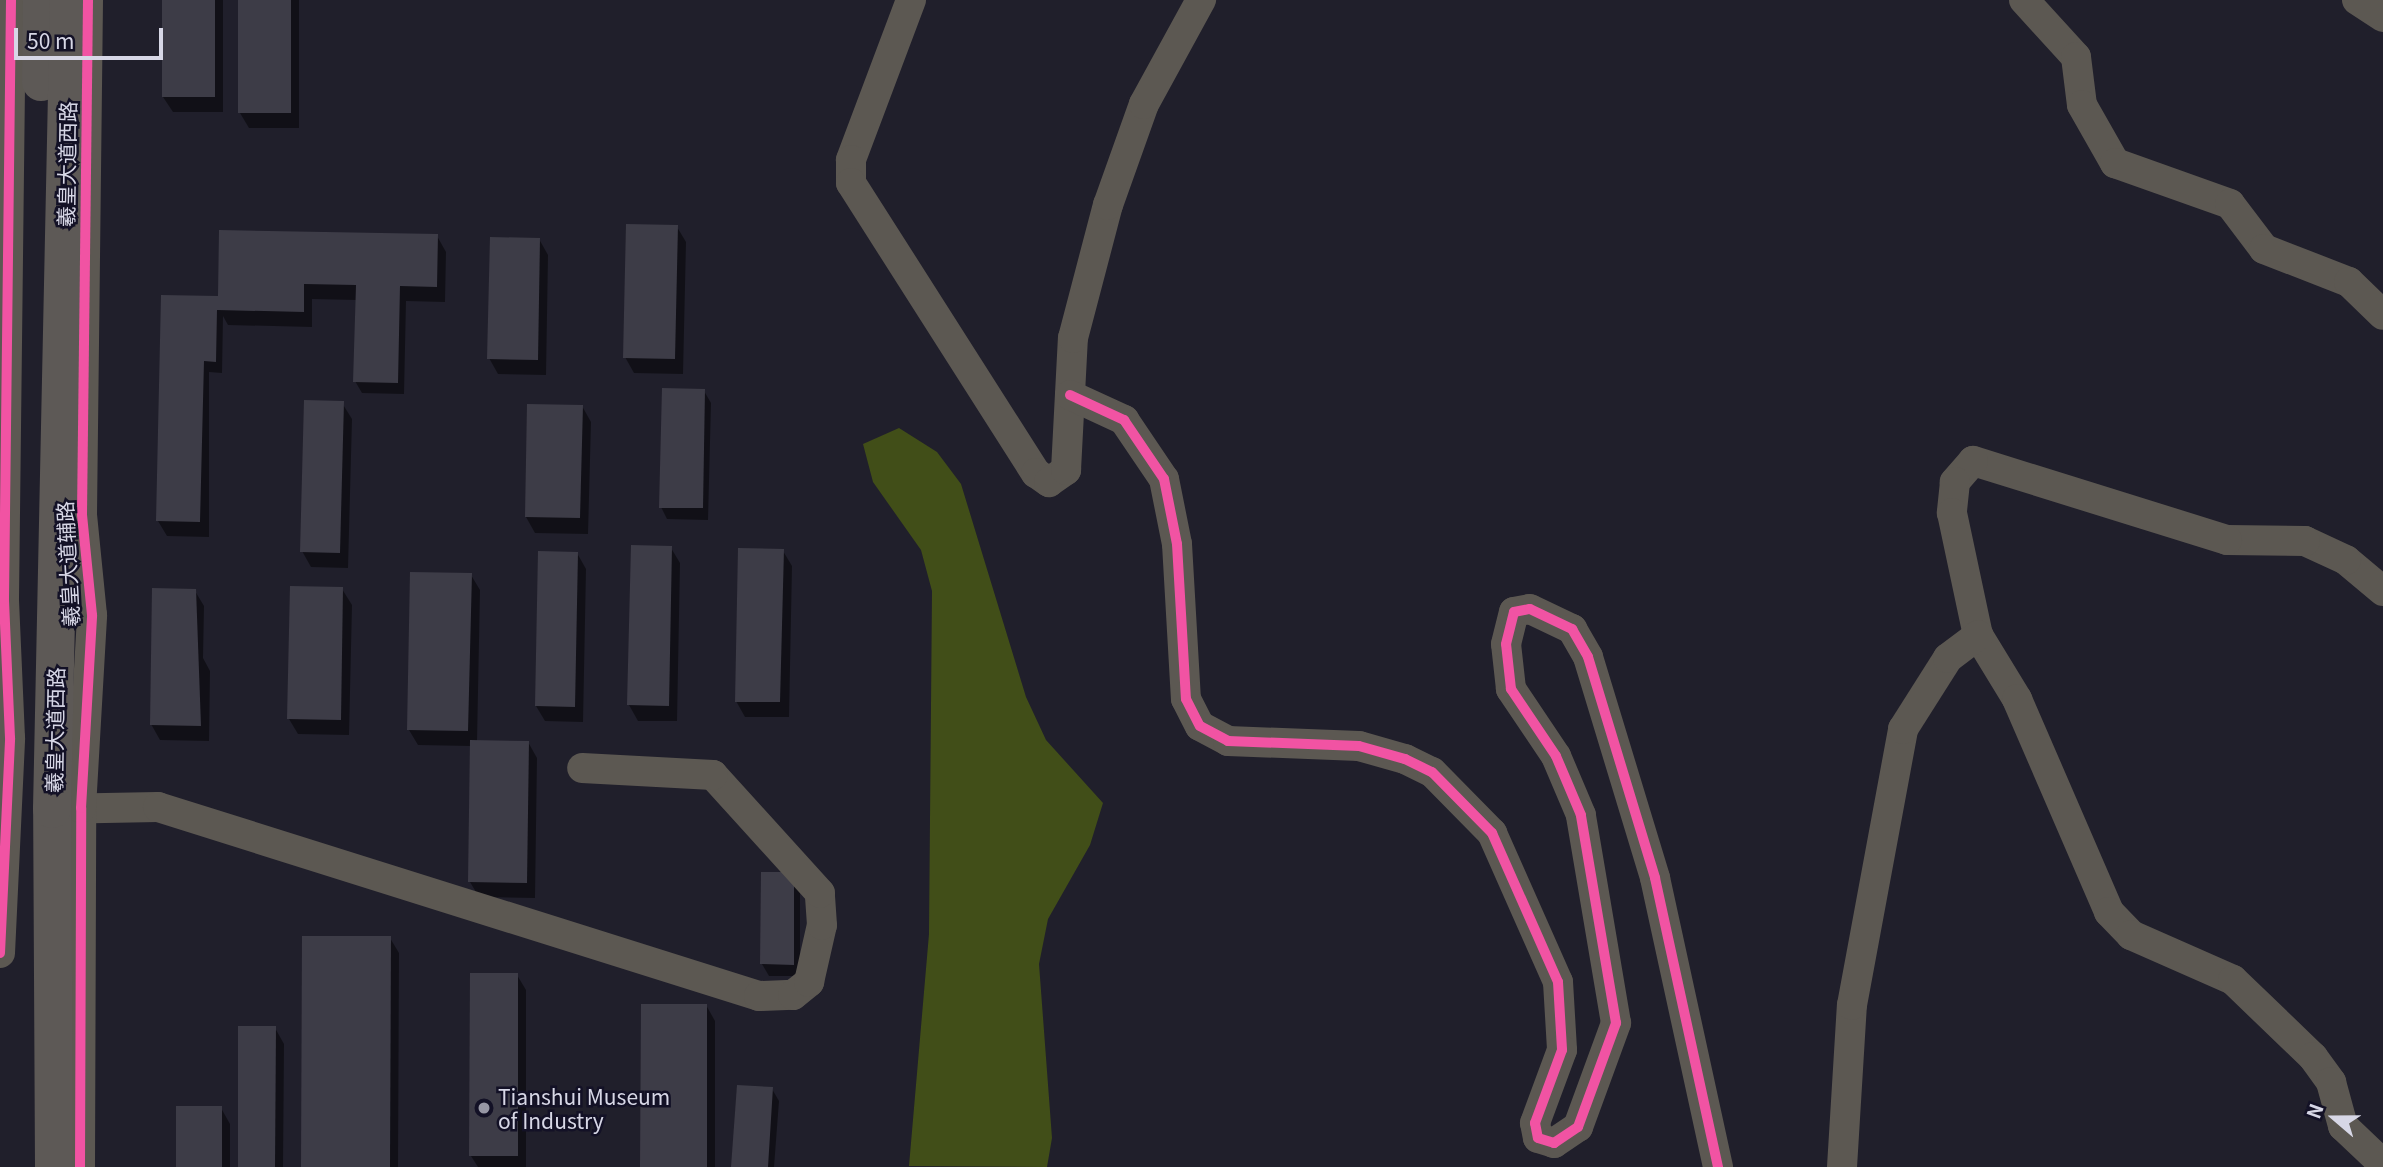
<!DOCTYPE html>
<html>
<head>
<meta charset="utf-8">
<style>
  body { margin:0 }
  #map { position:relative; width:2383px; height:1167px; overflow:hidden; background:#201f2b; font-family:Georgia,"Noto Sans SC",serif }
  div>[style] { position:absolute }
  .forest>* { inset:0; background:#414e18 }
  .shadow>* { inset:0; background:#0007 }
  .building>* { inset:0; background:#3d3c47 }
  .minor>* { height:30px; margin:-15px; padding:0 15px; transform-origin:15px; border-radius:15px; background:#5c5852 }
  .major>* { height:38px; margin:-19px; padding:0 19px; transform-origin:19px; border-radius:19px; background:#5d5956 }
  .cycleway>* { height:10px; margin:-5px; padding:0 5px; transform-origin:5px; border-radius:5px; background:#f153a3 }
  .dots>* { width:19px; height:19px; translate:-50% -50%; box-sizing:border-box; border:4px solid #131126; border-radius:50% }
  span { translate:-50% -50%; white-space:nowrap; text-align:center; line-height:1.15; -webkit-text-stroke:5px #131126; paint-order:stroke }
  .street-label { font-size:21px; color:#d7d7e6 }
  .poi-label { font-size:21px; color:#d7d7e6 }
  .left { translate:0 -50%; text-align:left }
  .north { position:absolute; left:2299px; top:1083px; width:70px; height:70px; -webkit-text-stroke:5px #131126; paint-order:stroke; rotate:290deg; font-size:19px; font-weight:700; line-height:28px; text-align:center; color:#d7d7e6 }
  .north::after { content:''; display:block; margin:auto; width:24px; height:32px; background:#d7d7e6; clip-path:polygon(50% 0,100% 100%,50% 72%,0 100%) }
  .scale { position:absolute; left:14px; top:28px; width:149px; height:32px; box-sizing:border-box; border:4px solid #d7d7e6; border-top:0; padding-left:9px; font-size:21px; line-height:24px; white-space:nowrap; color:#d7d7e6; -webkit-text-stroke:5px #131126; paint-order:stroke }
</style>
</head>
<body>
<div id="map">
  <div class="forest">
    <div style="clip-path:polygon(899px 428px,937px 452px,961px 484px,1026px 697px,1046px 740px,1103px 803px,1090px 845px,1048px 919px,1039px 964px,1052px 1138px,1047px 1167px,909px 1166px,929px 934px,932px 591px,921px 550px,873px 482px,863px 444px)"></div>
  </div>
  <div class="shadow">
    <div style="clip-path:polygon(163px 0,223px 0,223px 112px,173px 112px,163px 97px)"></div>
    <div style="clip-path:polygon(240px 0,299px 0,299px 128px,249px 128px,240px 113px)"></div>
    <div style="clip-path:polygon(677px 227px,686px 242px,683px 374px,634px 373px,625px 357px)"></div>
    <div style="clip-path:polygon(437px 236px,446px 252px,445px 302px,406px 301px,404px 394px,362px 393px,355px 381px,357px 300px,312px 299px,312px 327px,228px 325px,223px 316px,222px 373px,209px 372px,209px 537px,167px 536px,158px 521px,217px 298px)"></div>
    <div style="clip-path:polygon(539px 239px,548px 255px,546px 375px,498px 374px,489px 358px)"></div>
    <div style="clip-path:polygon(704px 391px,711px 403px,708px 520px,667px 519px,661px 507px)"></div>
    <div style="clip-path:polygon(342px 403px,352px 419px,348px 568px,311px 567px,302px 551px)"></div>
    <div style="clip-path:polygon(582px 406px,591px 422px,588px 534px,535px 533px,526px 517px)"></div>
    <div style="clip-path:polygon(671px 548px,680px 563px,677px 721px,638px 721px,629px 705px)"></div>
    <div style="clip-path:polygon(783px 551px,792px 566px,789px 717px,745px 717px,736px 701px)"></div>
    <div style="clip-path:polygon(577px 553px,586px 569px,583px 722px,545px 721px,536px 706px)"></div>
    <div style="clip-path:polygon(471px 575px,480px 590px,477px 742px,528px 742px,537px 758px,535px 898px,479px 897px,470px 882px,471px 746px,418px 745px,409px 730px)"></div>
    <div style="clip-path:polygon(342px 589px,352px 605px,349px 735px,298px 734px,289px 719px)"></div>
    <div style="clip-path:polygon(195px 591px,204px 606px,203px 658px,210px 671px,209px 741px,160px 740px,151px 724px)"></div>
    <div style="clip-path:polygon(762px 873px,800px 885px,800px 976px,769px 976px,762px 964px)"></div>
    <div style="clip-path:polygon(390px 938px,399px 953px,398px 1167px,303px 1167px)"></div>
    <div style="clip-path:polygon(517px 975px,526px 990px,526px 1167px,478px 1167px,471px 1156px)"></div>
    <div style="clip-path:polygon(706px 1005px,715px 1021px,715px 1167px,642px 1167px)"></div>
    <div style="clip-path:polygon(275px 1028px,284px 1044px,283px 1167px,239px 1167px)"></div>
    <div style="clip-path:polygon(772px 1089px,779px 1101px,774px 1167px,733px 1167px)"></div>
    <div style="clip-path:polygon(221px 1108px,230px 1124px,230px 1167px,178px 1167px)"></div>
  </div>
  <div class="building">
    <div style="clip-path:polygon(162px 0,215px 0,215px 97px,162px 97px)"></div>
    <div style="clip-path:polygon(238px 0,291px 0,291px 113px,238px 113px)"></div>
    <div style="clip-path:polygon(626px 224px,678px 225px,675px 359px,623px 358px)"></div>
    <div style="clip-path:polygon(219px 230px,438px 234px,437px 287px,400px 286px,398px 383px,353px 382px,356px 285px,304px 284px,304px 312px,217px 310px,216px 362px,204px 361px,200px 522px,156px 521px,161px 295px,218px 296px)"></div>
    <div style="clip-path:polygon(490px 237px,540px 238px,538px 360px,487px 359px)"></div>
    <div style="clip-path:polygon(662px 388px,705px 389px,703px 508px,659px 508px)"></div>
    <div style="clip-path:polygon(304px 400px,344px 401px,340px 553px,300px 552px)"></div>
    <div style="clip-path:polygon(527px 404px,583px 405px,580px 518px,525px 517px)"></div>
    <div style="clip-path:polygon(631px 545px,672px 546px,669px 706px,627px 705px)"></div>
    <div style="clip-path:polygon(738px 548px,784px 549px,780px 702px,735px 702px)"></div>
    <div style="clip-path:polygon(538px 551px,578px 552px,575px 707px,535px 706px)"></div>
    <div style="clip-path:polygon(410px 572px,472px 573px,468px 731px,407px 730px)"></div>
    <div style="clip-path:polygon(290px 586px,343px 587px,341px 720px,287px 719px)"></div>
    <div style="clip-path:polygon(152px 588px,196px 589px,201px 726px,150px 725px)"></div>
    <div style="clip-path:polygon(470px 740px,529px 741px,527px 883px,468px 882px)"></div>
    <div style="clip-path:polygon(761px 872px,794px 872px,794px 965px,760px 964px)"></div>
    <div style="clip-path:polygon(302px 936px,391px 936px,390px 1167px,301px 1167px)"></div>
    <div style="clip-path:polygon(470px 973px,518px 973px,518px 1156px,469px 1156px)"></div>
    <div style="clip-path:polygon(641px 1004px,707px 1004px,707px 1167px,640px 1167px)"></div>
    <div style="clip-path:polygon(238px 1026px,276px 1026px,275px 1167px,238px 1167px)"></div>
    <div style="clip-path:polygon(737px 1085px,773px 1087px,768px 1167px,731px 1167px)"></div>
    <div style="clip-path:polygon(176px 1106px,222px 1106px,222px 1167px,176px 1167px)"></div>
  </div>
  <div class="minor">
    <div style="left:911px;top:0;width:171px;rotate:110.6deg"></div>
    <div style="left:851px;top:160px;width:23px;rotate:90deg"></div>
    <div style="left:851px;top:183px;width:344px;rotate:57.5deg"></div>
    <div style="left:1036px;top:473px;width:16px;rotate:35deg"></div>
    <div style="left:1049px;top:482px;width:21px;rotate:-35deg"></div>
    <div style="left:1066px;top:470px;width:132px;rotate:-87deg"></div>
    <div style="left:1073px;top:338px;width:138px;rotate:-75.3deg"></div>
    <div style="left:1108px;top:205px;width:107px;rotate:-70.4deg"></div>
    <div style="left:1144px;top:104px;width:119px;rotate:-61.3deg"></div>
    <div style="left:2024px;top:0;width:77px;rotate:47.6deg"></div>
    <div style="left:2076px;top:57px;width:48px;rotate:82.9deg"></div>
    <div style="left:2082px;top:105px;width:67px;rotate:60.4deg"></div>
    <div style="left:2115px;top:163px;width:122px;rotate:19.6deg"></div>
    <div style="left:2230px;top:204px;width:56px;rotate:52.9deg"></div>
    <div style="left:2264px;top:249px;width:91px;rotate:21.2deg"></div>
    <div style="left:2349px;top:282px;width:47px;rotate:44.1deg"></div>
    <div style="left:2357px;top:0;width:31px;rotate:33deg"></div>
    <div style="left:1070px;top:395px;width:60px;rotate:24.8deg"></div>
    <div style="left:1124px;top:420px;width:71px;rotate:55.9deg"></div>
    <div style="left:1164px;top:479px;width:66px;rotate:78.7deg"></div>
    <div style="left:1177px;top:544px;width:155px;rotate:86.7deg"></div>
    <div style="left:1186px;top:699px;width:30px;rotate:63deg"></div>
    <div style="left:1200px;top:726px;width:32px;rotate:28deg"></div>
    <div style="left:1228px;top:741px;width:131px;rotate:2.2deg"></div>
    <div style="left:1359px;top:746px;width:48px;rotate:15.8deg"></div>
    <div style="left:1405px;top:759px;width:30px;rotate:26deg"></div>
    <div style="left:1432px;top:772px;width:86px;rotate:45.5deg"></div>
    <div style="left:1492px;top:833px;width:163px;rotate:66.1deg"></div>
    <div style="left:1558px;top:982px;width:68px;rotate:86.6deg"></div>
    <div style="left:1562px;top:1050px;width:78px;rotate:110.3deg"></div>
    <div style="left:1535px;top:1123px;width:15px;rotate:79deg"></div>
    <div style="left:1538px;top:1138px;width:17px;rotate:17deg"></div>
    <div style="left:1554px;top:1143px;width:29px;rotate:-34deg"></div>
    <div style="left:1578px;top:1127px;width:111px;rotate:-69.9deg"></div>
    <div style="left:1616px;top:1023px;width:211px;rotate:-99.6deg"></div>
    <div style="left:1581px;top:815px;width:64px;rotate:-113deg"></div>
    <div style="left:1556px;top:756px;width:81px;rotate:-123.9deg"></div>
    <div style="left:1511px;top:689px;width:45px;rotate:-96.3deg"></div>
    <div style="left:1506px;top:644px;width:33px;rotate:-76deg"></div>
    <div style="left:1514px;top:612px;width:16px;rotate:-11deg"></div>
    <div style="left:1530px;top:609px;width:47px;rotate:25.5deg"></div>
    <div style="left:1572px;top:629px;width:32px;rotate:60deg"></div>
    <div style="left:1588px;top:657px;width:231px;rotate:73.1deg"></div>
    <div style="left:1655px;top:878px;width:296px;rotate:77.7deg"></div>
    <div style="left:2383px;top:591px;width:48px;rotate:-140deg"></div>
    <div style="left:2346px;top:560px;width:45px;rotate:-155.1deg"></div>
    <div style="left:2305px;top:541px;width:78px;rotate:-179.3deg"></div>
    <div style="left:2227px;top:540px;width:266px;rotate:-162.7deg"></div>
    <div style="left:1973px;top:461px;width:28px;rotate:131deg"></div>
    <div style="left:1955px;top:482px;width:31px;rotate:96deg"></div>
    <div style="left:1952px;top:513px;width:125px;rotate:78deg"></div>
    <div style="left:1978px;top:635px;width:75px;rotate:58.6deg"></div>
    <div style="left:2017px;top:699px;width:232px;rotate:66.6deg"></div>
    <div style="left:2109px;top:912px;width:32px;rotate:46deg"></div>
    <div style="left:2131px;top:935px;width:111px;rotate:23.8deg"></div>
    <div style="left:2233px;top:980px;width:111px;rotate:43.9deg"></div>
    <div style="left:2313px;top:1057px;width:31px;rotate:54deg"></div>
    <div style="left:2331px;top:1082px;width:46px;rotate:74.7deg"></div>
    <div style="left:2343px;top:1126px;width:55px;rotate:43.5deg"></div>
    <div style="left:52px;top:809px;width:106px;rotate:-1.1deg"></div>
    <div style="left:158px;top:807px;width:630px;rotate:17.46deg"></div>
    <div style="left:759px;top:996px;width:34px;rotate:-2deg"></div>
    <div style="left:793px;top:995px;width:21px;rotate:-39deg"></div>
    <div style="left:809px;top:982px;width:58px;rotate:-77.2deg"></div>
    <div style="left:822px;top:925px;width:32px;rotate:-94deg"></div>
    <div style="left:820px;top:893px;width:159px;rotate:-132.2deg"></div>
    <div style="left:713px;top:775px;width:131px;rotate:-176.9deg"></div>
    <div style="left:0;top:953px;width:215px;rotate:-87.3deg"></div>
    <div style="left:10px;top:738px;width:139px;rotate:-92.5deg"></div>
    <div style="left:4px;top:599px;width:599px;rotate:-89.33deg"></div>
    <div style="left:80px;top:1167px;width:359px;rotate:-89.8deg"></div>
    <div style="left:81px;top:808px;width:193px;rotate:-86.7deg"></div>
    <div style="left:92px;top:615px;width:101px;rotate:-95.7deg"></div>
    <div style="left:82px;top:514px;width:514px;rotate:-89.33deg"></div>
    <div style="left:1842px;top:1167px;width:162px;rotate:-86.5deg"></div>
    <div style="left:1852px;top:1005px;width:281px;rotate:-79.5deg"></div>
    <div style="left:1903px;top:729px;width:84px;rotate:-57.6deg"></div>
    <div style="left:1948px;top:658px;width:38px;rotate:-37deg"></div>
  </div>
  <div class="major">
    <div style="left:41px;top:82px;width:82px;rotate:-89.3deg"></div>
    <div style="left:54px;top:1167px;width:358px;rotate:-90.3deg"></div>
    <div style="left:52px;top:809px;width:809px;rotate:-88.8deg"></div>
  </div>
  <div class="cycleway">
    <div style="left:1070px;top:395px;width:60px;rotate:24.8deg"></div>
    <div style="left:1124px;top:420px;width:71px;rotate:55.9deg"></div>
    <div style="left:1164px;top:479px;width:66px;rotate:78.7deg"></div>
    <div style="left:1177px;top:544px;width:155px;rotate:86.7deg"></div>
    <div style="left:1186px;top:699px;width:30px;rotate:63deg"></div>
    <div style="left:1200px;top:726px;width:32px;rotate:28deg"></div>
    <div style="left:1228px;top:741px;width:131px;rotate:2.2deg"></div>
    <div style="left:1359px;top:746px;width:48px;rotate:15.8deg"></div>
    <div style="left:1405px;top:759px;width:30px;rotate:26deg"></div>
    <div style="left:1432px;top:772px;width:86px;rotate:45.5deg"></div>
    <div style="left:1492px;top:833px;width:163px;rotate:66.1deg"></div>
    <div style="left:1558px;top:982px;width:68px;rotate:86.6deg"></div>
    <div style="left:1562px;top:1050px;width:78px;rotate:110.3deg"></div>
    <div style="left:1535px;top:1123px;width:15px;rotate:79deg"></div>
    <div style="left:1538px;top:1138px;width:17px;rotate:17deg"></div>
    <div style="left:1554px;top:1143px;width:29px;rotate:-34deg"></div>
    <div style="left:1578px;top:1127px;width:111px;rotate:-69.9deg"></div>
    <div style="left:1616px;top:1023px;width:211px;rotate:-99.6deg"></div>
    <div style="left:1581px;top:815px;width:64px;rotate:-113deg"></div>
    <div style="left:1556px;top:756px;width:81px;rotate:-123.9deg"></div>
    <div style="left:1511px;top:689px;width:45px;rotate:-96.3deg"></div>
    <div style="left:1506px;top:644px;width:33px;rotate:-76deg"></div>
    <div style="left:1514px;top:612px;width:16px;rotate:-11deg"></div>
    <div style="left:1530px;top:609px;width:47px;rotate:25.5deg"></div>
    <div style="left:1572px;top:629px;width:32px;rotate:60deg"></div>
    <div style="left:1588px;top:657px;width:231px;rotate:73.1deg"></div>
    <div style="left:1655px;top:878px;width:296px;rotate:77.7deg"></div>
    <div style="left:0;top:953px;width:215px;rotate:-87.3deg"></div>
    <div style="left:10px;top:738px;width:139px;rotate:-92.5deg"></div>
    <div style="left:4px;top:599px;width:599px;rotate:-89.33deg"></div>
    <div style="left:80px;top:1167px;width:359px;rotate:-89.8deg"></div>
    <div style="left:81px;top:808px;width:193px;rotate:-86.7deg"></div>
    <div style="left:92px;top:615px;width:101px;rotate:-95.7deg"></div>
    <div style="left:82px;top:514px;width:514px;rotate:-89.33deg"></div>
  </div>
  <div class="dots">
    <div style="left:484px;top:1108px;background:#9797a5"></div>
  </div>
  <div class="street-label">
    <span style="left:66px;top:164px;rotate:-89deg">羲皇大道西路</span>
    <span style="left:67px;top:564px;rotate:-93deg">羲皇大道辅路</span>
    <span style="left:54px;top:730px;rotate:-89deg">羲皇大道西路</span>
  </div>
  <div class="poi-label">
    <span class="left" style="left:498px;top:1108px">Tianshui Museum<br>of Industry</span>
  </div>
  <div class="north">N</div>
  <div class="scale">50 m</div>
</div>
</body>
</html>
